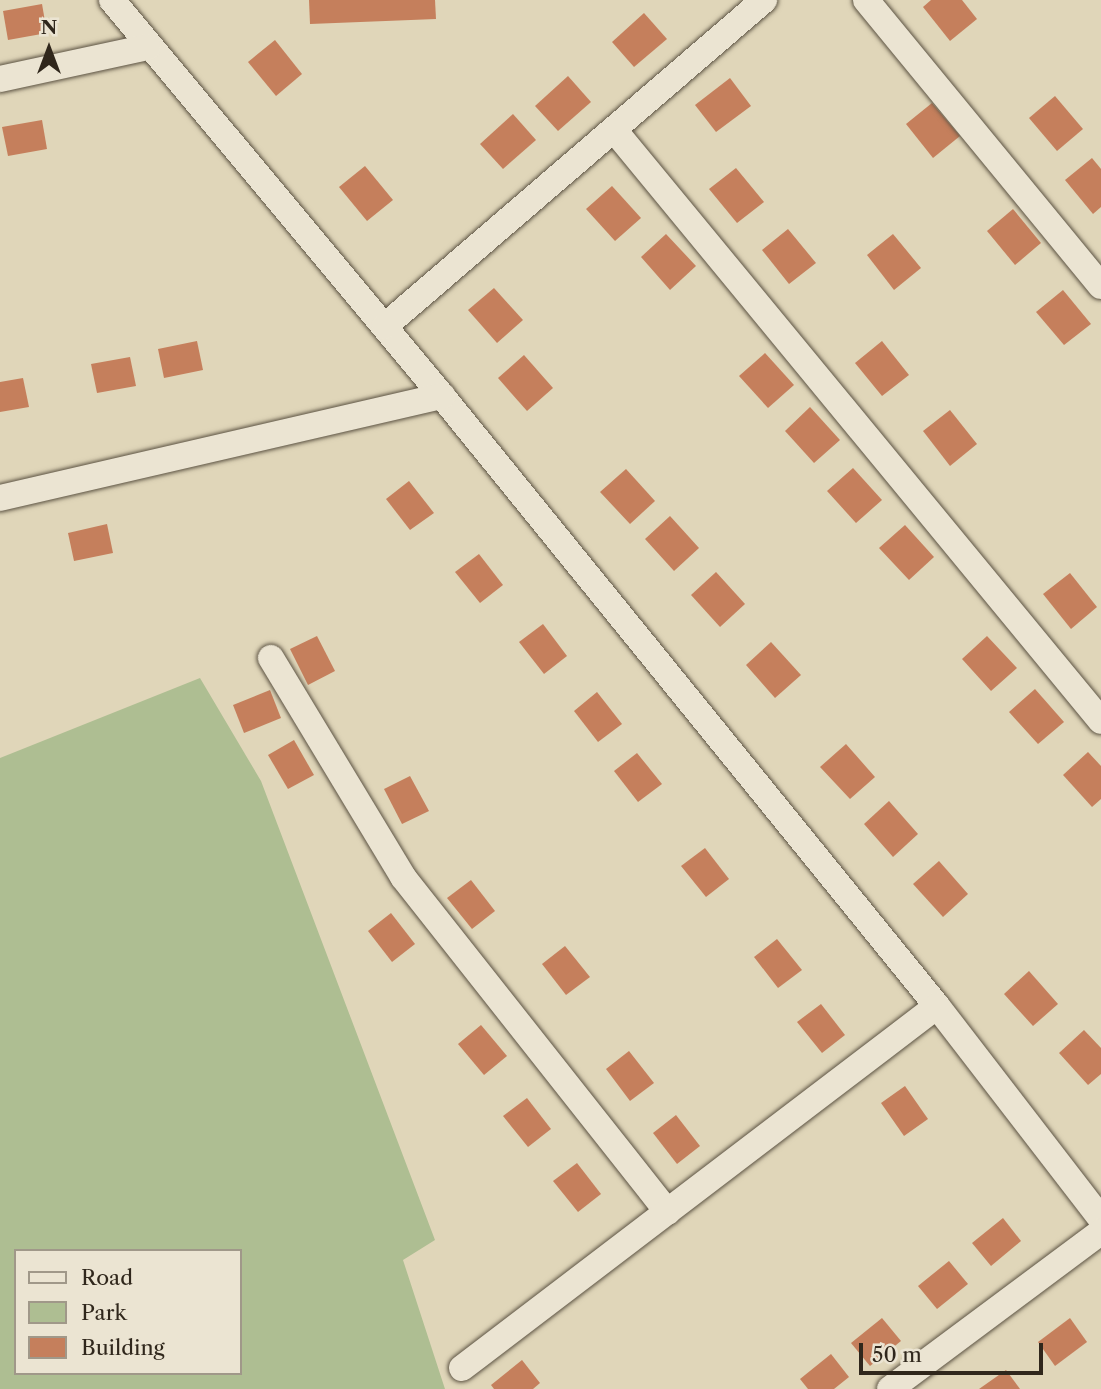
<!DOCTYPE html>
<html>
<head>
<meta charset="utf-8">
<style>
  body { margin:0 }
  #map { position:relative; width:1101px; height:1389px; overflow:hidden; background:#e0d6b9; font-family:"Libre Caslon Text",serif }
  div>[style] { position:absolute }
  .green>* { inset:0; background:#aebe92 }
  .building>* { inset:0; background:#c57f5c }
  .roads { filter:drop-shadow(0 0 2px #5c5343) drop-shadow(0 0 2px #5c5343) }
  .street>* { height:26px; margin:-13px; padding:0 13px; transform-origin:13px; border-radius:13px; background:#ebe4d2 }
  span { translate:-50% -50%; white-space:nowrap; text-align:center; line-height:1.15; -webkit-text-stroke:7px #ebe4d2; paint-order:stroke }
  .legend { position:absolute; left:14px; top:1249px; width:228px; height:126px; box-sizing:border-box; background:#ebe4d2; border:2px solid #a09889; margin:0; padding:9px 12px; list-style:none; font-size:21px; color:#30271c }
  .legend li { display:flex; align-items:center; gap:14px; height:35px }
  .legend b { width:35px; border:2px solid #a09889 }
  .north { position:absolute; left:14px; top:14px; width:70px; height:70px; -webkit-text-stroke:5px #ebe4d2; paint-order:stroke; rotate:0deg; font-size:19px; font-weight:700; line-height:28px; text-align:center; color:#30271c }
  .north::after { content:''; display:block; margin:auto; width:24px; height:32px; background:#30271c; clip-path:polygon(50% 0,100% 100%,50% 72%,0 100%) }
  .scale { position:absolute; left:859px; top:1343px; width:184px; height:32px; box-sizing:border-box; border:4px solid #30271c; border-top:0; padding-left:9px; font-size:21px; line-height:24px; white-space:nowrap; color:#30271c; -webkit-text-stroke:5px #ebe4d2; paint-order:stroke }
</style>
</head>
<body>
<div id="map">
  <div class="green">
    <div style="clip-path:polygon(evenodd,200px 678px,261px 781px,435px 1240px,403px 1260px,445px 1389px,0 1389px,0 758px,200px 678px,16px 1251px,240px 1251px,240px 1373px,16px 1373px,16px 1251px)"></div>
  </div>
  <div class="building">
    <div style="clip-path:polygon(309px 0,435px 0,436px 19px,310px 24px)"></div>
    <div style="clip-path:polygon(931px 0,962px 0,977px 19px,950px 41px,923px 7px)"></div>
    <div style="clip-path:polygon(42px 4px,47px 33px,8px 40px,3px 11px)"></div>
    <div style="clip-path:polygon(644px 13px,667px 39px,634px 67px,612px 42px)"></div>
    <div style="clip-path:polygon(275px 40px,302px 74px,276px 96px,248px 62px)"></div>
    <div style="clip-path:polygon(568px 76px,591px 102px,558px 131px,535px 106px)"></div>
    <div style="clip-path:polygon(730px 78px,751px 106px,716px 132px,695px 105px)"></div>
    <div style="clip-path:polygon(1055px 96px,1083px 129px,1057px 151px,1029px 118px)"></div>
    <div style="clip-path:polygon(932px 103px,960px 136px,933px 158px,906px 124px)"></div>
    <div style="clip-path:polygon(513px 114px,536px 140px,503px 169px,480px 144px)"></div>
    <div style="clip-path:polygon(42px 120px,47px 149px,8px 156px,2px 127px)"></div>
    <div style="clip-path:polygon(1092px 158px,1101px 169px,1101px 207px,1093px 214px,1065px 180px)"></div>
    <div style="clip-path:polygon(365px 166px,393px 200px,367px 221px,339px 187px)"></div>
    <div style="clip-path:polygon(736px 168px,764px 202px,737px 223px,709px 189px)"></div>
    <div style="clip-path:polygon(612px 186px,641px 218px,615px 241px,586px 209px)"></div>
    <div style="clip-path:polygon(1013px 209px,1041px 243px,1015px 265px,987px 231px)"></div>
    <div style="clip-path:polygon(788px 229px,816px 263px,789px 284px,762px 250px)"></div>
    <div style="clip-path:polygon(666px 234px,696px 266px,670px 290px,641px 257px)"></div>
    <div style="clip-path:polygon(893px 234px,921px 268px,894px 290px,867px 255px)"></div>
    <div style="clip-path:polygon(494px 288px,523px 320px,497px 343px,468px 310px)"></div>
    <div style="clip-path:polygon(1063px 290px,1091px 324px,1064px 345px,1036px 312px)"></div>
    <div style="clip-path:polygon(197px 341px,203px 370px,164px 378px,158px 349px)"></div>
    <div style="clip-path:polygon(882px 341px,909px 375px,882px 396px,855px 363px)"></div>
    <div style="clip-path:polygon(765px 353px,794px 385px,768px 408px,739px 376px)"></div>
    <div style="clip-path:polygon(524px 355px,553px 388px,527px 411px,498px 378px)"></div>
    <div style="clip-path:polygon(130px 357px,136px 386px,97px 393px,91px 364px)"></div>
    <div style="clip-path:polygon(23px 378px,29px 407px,0 412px,0 382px)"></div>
    <div style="clip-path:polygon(810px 407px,840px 440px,814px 463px,785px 431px)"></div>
    <div style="clip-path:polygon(950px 410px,977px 444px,950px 466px,923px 431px)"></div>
    <div style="clip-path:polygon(853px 468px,882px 500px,856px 523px,827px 491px)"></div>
    <div style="clip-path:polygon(626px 469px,655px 501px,630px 524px,600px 492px)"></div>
    <div style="clip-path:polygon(409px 481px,434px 513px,410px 530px,386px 499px)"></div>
    <div style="clip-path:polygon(670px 516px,699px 548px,674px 571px,645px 539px)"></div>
    <div style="clip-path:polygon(107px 524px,113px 553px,74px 561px,68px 533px)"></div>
    <div style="clip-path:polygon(905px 525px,934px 557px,909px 580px,879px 548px)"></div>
    <div style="clip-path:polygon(479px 554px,503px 585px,480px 603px,455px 572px)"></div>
    <div style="clip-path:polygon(716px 572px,745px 604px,720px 627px,691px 595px)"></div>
    <div style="clip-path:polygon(1070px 573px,1097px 607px,1071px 629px,1043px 594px)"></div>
    <div style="clip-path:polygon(543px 624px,567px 656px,544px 674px,519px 642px)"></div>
    <div style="clip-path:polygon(317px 636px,335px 671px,308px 685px,290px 649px)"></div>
    <div style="clip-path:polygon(987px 636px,1017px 668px,991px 691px,962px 659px)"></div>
    <div style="clip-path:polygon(771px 642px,801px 675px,775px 698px,746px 665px)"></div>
    <div style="clip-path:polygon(1035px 689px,1064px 722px,1038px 744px,1009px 712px)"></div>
    <div style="clip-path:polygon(270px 690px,281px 718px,244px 733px,233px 705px)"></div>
    <div style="clip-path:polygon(597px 692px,622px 724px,598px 742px,574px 711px)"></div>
    <div style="clip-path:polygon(294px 740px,314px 775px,288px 789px,268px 755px)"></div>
    <div style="clip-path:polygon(846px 744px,875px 777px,850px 799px,820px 767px)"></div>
    <div style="clip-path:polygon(1088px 752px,1101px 766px,1101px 799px,1092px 807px,1063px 775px)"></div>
    <div style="clip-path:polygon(637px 753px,662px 784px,638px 802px,614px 771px)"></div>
    <div style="clip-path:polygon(410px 776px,429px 811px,402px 824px,384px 789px)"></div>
    <div style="clip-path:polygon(889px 801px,918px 834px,893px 857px,864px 824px)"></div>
    <div style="clip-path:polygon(705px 848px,729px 879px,706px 897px,681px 866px)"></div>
    <div style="clip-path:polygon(939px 861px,968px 894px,943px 917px,913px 884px)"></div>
    <div style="clip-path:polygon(471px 880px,495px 911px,472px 929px,447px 898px)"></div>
    <div style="clip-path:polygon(391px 913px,415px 944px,392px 962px,368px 931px)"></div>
    <div style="clip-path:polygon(777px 939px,802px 970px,778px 988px,754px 957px)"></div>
    <div style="clip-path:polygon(565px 946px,590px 977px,566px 995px,542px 964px)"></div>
    <div style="clip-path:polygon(1029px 971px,1058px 1004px,1033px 1026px,1004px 994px)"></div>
    <div style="clip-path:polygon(821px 1004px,845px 1035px,822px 1053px,797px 1022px)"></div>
    <div style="clip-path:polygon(481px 1025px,507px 1056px,484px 1075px,458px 1044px)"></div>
    <div style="clip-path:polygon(1084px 1030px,1101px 1048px,1101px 1074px,1088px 1085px,1059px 1053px)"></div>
    <div style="clip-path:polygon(629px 1051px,654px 1083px,630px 1101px,606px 1069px)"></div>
    <div style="clip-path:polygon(905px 1086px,928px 1119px,904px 1136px,881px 1103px)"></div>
    <div style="clip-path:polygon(527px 1098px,551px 1129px,528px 1147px,503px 1116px)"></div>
    <div style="clip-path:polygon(676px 1115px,700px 1146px,677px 1164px,653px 1133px)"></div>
    <div style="clip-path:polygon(577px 1163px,601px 1194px,578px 1212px,553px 1181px)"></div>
    <div style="clip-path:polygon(1003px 1218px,1021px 1241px,991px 1266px,972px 1243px)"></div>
    <div style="clip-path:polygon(949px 1261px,968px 1284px,937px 1309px,918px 1286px)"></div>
    <div style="clip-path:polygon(882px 1318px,901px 1341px,870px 1366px,851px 1343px)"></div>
    <div style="clip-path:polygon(1070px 1318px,1087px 1342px,1055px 1366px,1038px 1342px)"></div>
    <div style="clip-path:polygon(831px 1354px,849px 1377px,834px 1389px,808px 1389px,800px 1379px)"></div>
    <div style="clip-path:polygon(522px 1360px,540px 1383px,533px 1389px,494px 1389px,491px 1385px)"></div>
    <div style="clip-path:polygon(1006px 1370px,1020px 1389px,979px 1389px)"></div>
  </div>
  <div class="roads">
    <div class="street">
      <div style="left:112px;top:0;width:515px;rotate:50.19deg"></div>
      <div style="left:442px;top:396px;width:786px;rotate:50.94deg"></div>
      <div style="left:937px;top:1006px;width:269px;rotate:52.4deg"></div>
      <div style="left:866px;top:0;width:370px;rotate:50.6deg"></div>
      <div style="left:0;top:79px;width:151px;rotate:-12.2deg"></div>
      <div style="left:615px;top:131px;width:764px;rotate:50.52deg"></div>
      <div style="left:385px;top:326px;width:500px;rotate:-40.7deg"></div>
      <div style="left:0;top:498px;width:454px;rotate:-13deg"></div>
      <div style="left:271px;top:658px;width:256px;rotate:58.9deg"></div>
      <div style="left:403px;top:877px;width:427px;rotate:51.7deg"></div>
      <div style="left:462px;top:1368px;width:597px;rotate:-37.31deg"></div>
      <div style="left:890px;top:1389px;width:263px;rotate:-36.7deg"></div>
    </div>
  </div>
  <ul class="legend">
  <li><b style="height:9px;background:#ebe4d2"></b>Road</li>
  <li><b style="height:19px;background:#aebe92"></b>Park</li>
  <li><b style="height:19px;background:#c57f5c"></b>Building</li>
  </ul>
  <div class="north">N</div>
  <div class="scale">50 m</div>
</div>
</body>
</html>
